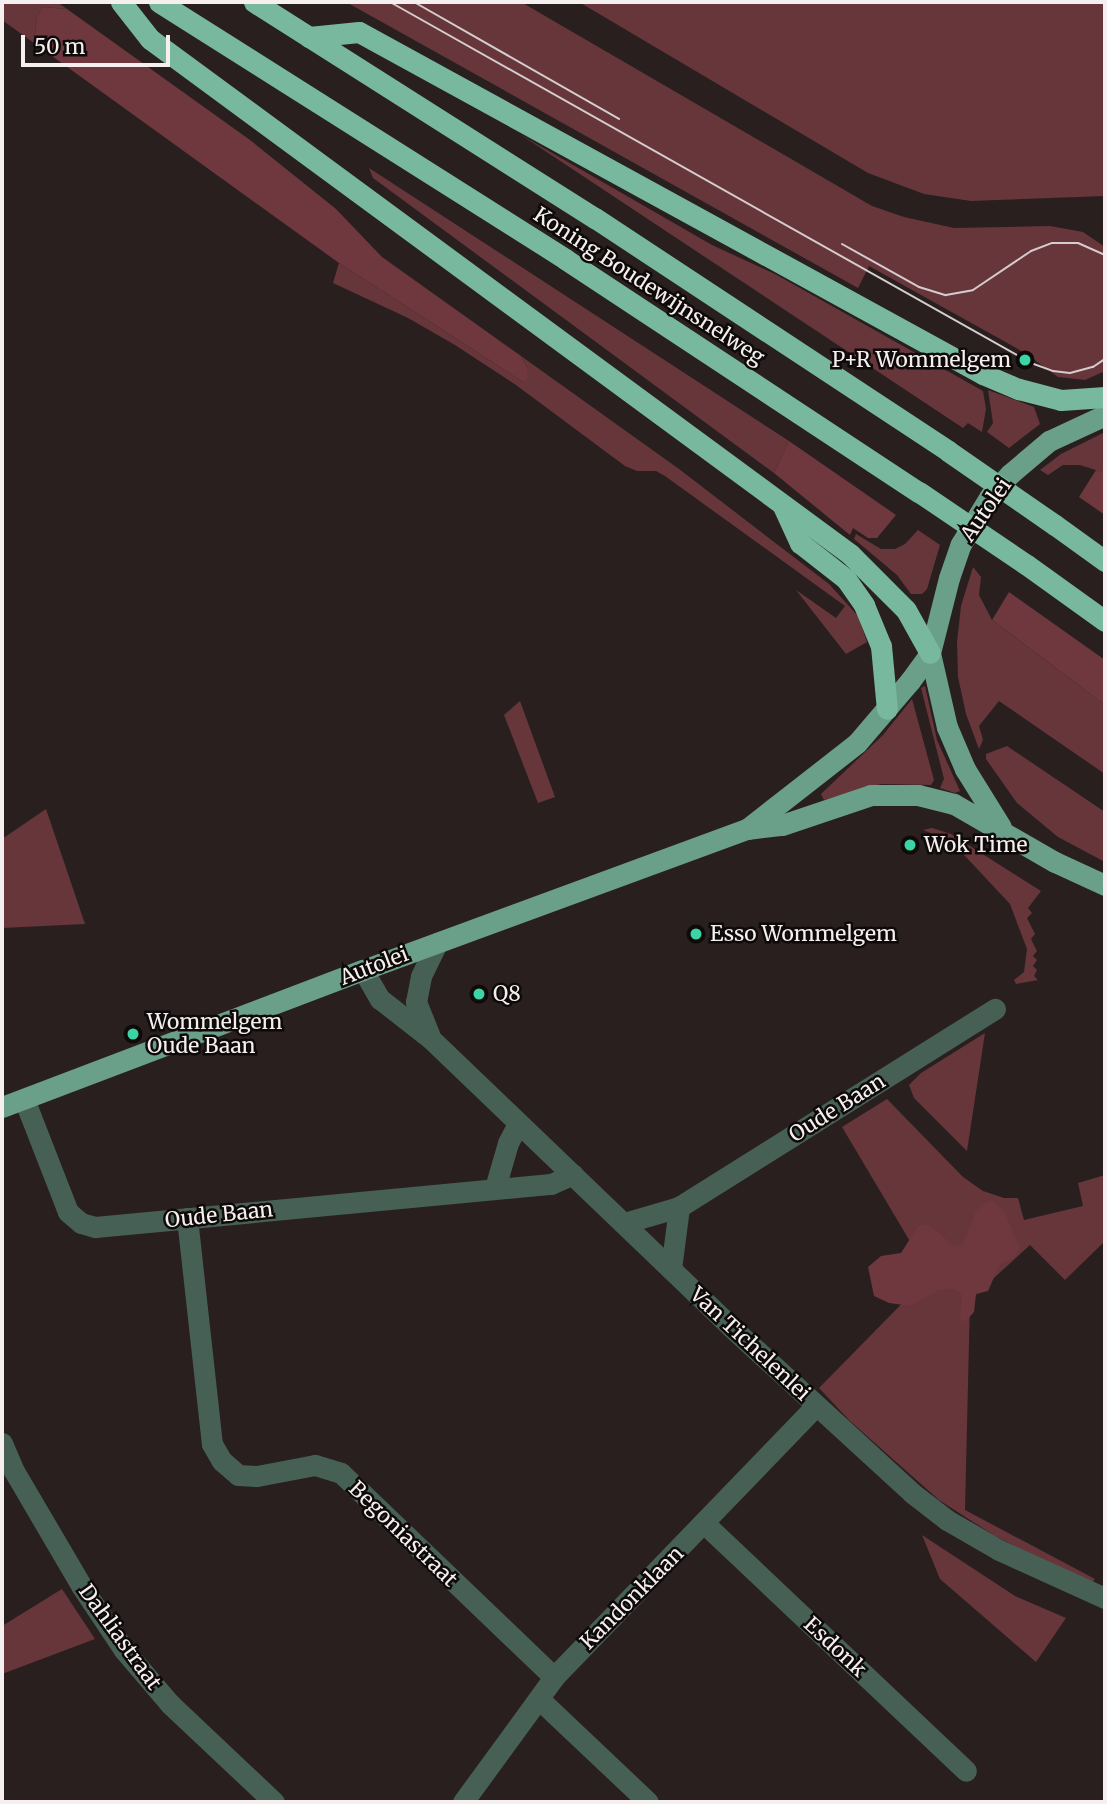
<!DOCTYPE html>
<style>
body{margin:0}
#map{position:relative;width:1107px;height:1804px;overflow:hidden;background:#291f1f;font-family:Merriweather,serif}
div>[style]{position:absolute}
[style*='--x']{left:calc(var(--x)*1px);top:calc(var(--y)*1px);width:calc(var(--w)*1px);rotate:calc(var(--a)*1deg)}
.green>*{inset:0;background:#66363b}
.forest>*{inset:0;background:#6e383e}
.minor>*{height:21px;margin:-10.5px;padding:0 10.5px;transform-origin:10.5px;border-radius:10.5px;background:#476056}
.major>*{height:21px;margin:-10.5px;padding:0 10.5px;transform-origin:10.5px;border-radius:10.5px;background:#6a9f8a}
.highway>*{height:21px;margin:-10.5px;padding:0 10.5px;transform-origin:10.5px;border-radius:10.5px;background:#77b89e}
.tram>*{height:2px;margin:-1px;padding:0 1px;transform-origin:1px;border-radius:1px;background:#d5cdcd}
.highway-bridge>*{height:21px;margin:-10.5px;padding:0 10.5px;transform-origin:10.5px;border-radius:10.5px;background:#77b89e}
.dots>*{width:19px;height:19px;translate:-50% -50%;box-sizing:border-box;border:4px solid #0e0a0a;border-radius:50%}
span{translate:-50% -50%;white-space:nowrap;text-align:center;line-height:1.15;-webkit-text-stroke:5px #0e0a0a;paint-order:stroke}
.street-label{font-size:21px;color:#f6efef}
.poi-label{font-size:21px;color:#f6efef}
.right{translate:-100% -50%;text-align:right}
.left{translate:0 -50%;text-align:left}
.frame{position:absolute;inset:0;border:4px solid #f6efef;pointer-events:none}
.scale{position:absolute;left:21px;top:35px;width:149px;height:32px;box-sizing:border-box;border:4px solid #f6efef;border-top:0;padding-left:9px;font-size:21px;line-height:24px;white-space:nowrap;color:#f6efef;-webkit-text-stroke:5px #0e0a0a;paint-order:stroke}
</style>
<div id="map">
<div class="green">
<div style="clip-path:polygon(2px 2px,57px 2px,67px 9px,43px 7px,37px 16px,34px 43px,2px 20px)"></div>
<div style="clip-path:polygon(346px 2px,521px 2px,872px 206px,904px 217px,954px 228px,1050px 226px,1083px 232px,1105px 247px,1105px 371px,1085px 380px,1058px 377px,1025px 353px,869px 266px,858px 288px)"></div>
<div style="clip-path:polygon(579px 2px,1105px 2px,1105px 196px,971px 201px,924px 194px,868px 173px)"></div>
<div style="clip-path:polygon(521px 135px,712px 245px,775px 274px,983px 391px,986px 409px,982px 432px,968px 423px,963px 428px)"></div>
<div style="clip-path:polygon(369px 168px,789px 441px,774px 473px,373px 178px)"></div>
<div style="clip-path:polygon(339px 263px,523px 382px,528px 369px,521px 356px,679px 469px,829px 584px,858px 616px,867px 642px,846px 654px,796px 590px,836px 618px,845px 606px,665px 476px,656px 471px,637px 471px,625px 466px,516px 385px,455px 345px,408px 318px,333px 283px)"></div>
<div style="clip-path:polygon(988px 390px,1034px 407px,1040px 424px,1009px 448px,987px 432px,993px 423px)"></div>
<div style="clip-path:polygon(1105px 432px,1105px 473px,1080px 465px,1063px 465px,1048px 475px,1040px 470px,1061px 454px)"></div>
<div style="clip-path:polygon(918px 530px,940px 545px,927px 589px,922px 594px,911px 594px,897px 575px,854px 539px,856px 534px,881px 549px,895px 549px,905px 544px)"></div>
<div style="clip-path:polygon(973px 567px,981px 577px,979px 595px,992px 620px,1105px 705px,1105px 774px,999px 701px,979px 726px,983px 740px,979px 749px,966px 714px,958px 677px,957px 642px,961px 606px)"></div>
<div style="clip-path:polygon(925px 686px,937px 740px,960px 791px,955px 793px,940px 788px,944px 779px,921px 688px)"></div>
<div style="clip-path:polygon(912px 699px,934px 780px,931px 785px,881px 784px,824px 800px,821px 794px,883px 735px)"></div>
<div style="clip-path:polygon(520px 701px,555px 797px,538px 803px,504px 715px)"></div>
<div style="clip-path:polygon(1007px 746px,1105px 812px,1105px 862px,1058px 837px,1017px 803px,986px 759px,986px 754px)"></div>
<div style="clip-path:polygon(46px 809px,85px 924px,2px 928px,2px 839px)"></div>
<div style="clip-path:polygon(932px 828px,951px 834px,1041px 891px,1028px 908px,1032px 913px,1027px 918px,1035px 934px,1031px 939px,1037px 951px,1033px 956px,1037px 960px,1033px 966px,1037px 970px,1034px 976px,1038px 980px,1016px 984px,1014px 980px,1024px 972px,1027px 949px,1010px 904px,951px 841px,923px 830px)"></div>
<div style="clip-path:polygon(985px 1033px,967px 1151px,914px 1098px,909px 1085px,921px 1073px)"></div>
<div style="clip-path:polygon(887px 1099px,963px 1177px,983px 1191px,1004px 1198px,1018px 1198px,1024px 1220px,1083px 1206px,1078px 1183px,1105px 1175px,1105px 1241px,1065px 1280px,1030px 1245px,970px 1300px,965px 1510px,1095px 1579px,1090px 1585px,995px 1536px,939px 1500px,850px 1421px,819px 1388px,930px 1275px,842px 1127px)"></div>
<div style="clip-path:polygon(922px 1535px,1015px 1596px,1066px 1618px,1036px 1662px,940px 1579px)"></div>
<div style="clip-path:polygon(62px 1589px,95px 1639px,2px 1674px,2px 1626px)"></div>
</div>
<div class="forest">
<div style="clip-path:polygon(43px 7px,67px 9px,250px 140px,336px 209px,382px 257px,521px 356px,528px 369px,527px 380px,523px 382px,339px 263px,34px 43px,37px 16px)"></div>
<div style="clip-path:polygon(789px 441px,896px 515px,877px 538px,868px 538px,853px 528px,850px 535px,774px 473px)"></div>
<div style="clip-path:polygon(1096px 470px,1105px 473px,1105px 515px,1079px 497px)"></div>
<div style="clip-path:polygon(1009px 592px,1105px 660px,1105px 705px,992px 620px)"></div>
<div style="clip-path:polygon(993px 1200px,1005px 1213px,1020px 1248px,1012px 1260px,1000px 1264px,988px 1291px,976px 1294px,974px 1312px,965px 1322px,960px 1319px,962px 1295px,954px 1289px,938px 1290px,911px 1306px,889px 1303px,874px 1296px,868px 1267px,881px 1256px,901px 1253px,918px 1226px,928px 1224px,954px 1246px,963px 1244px,976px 1211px,984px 1203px)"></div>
</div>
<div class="minor">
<div style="--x:363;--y:970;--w:34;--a:60"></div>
<div style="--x:380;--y:999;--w:65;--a:38.1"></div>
<div style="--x:431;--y:1039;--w:414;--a:43.8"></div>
<div style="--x:730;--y:1326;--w:247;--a:42.5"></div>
<div style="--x:912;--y:1493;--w:44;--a:37.6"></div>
<div style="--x:947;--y:1520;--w:60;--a:30"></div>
<div style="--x:999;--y:1550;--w:116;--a:24.4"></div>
<div style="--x:429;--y:1034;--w:35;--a:-112"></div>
<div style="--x:416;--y:1002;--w:26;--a:-79"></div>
<div style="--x:421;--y:976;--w:37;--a:-64"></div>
<div style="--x:24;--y:1099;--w:121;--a:68.7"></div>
<div style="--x:68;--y:1212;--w:17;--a:40"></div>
<div style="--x:81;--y:1223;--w:15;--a:16"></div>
<div style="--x:95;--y:1227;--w:458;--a:-5.4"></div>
<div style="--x:551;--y:1184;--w:24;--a:-24"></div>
<div style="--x:495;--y:1188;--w:47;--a:-73.9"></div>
<div style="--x:508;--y:1143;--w:22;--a:-63"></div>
<div style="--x:187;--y:1218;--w:227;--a:83.7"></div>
<div style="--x:212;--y:1444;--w:20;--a:60"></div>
<div style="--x:222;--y:1461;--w:21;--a:41"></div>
<div style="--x:238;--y:1475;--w:19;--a:3"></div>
<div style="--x:257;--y:1476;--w:59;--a:-10.7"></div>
<div style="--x:315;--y:1465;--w:27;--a:17"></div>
<div style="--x:341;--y:1473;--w:295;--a:43.8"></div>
<div style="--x:624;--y:1223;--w:57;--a:-16.2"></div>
<div style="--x:679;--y:1207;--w:373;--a:-32.1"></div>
<div style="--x:671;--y:1269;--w:63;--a:-82.6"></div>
<div style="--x:2;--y:1443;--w:30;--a:67"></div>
<div style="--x:14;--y:1471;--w:134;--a:59.6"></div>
<div style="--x:82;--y:1587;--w:76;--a:56.3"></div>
<div style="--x:124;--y:1650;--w:71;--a:49.6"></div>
<div style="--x:170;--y:1704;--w:143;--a:43.3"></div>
<div style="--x:705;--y:1524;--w:359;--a:43.4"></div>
<div style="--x:539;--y:1699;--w:150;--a:43.4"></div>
<div style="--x:463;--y:1802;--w:155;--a:-53.9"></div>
<div style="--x:554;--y:1677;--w:377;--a:-46"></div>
</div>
<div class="major">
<div style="--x:930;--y:653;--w:76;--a:77.1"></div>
<div style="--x:947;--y:727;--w:46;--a:66.8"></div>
<div style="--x:965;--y:769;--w:68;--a:58.2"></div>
<div style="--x:747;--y:829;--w:140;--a:-38"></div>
<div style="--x:857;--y:743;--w:82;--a:-49.5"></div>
<div style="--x:910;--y:681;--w:34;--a:-54"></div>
<div style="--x:930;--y:653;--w:77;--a:-75.8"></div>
<div style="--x:949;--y:578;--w:36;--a:-71"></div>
<div style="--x:961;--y:544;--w:56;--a:-58.9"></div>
<div style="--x:990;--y:496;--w:30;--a:-48"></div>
<div style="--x:1010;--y:474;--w:51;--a:-40.2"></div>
<div style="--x:1049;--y:441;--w:62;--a:-24.9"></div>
<div style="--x:2;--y:1107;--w:386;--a:-20.8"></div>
<div style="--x:363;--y:970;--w:409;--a:-20.2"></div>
<div style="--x:747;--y:829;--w:35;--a:-7"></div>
<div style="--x:782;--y:825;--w:94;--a:-18.6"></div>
<div style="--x:871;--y:795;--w:47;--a:0"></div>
<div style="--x:918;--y:795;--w:37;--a:14"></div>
<div style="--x:954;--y:804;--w:116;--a:29.9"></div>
<div style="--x:1055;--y:862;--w:55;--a:24.7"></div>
</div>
<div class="highway">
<div style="--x:121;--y:2;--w:47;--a:51.9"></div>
<div style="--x:150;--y:39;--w:869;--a:36.34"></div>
<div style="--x:850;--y:554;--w:79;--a:45"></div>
<div style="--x:906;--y:610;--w:49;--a:60.8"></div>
<div style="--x:159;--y:2;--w:481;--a:32.3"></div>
<div style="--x:565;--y:259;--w:424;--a:33.4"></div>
<div style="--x:254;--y:2;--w:404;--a:32.4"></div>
<div style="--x:595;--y:218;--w:423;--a:33.4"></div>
<div style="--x:309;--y:37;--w:50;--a:-5.7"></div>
<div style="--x:359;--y:32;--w:712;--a:28.73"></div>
<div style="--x:983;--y:374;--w:39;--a:23"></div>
<div style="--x:1019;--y:389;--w:43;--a:14.7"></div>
<div style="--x:1061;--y:400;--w:44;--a:-3.9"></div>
<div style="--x:783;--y:506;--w:41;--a:65.3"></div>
<div style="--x:800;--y:543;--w:58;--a:38"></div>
<div style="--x:846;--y:579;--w:32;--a:55"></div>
<div style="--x:864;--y:605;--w:44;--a:67.5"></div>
<div style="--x:881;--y:646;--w:63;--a:84.6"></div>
<div style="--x:1055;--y:525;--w:62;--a:35.8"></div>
<div style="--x:1027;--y:565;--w:96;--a:35.7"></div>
</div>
<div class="tram">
<div style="--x:390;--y:2;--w:736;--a:29.39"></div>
<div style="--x:1031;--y:363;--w:23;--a:20"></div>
<div style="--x:1053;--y:371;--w:17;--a:7"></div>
<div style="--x:1070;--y:373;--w:24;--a:-15"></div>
<div style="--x:1093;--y:367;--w:14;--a:-34"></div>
<div style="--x:414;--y:2;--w:236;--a:29.7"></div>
<div style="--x:842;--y:244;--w:88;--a:29.2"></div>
<div style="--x:919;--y:287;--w:28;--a:17"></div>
<div style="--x:946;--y:295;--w:27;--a:-10"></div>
<div style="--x:973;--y:290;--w:70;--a:-33.9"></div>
<div style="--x:1031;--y:251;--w:22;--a:-21"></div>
<div style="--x:1052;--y:243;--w:26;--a:0"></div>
<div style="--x:1078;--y:243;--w:30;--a:24"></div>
</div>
<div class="highway-bridge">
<div style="--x:948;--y:451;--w:130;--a:34.7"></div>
<div style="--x:919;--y:492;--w:130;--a:34.1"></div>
</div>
<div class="dots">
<div style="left:1025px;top:360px;background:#3bd4a4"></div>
<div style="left:910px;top:845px;background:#3bd4a4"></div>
<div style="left:696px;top:934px;background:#3bd4a4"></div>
<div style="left:479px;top:994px;background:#3bd4a4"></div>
<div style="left:133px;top:1034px;background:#3bd4a4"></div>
</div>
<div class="street-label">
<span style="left:649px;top:286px;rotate:33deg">Koning Boudewijnsnelweg</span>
<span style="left:986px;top:510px;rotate:-55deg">Autolei</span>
<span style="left:374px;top:966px;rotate:-21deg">Autolei</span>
<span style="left:837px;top:1108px;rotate:-32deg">Oude Baan</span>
<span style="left:219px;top:1215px;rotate:-6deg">Oude Baan</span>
<span style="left:750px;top:1344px;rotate:43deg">Van Tichelenlei</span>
<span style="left:403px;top:1534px;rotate:44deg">Begoniastraat</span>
<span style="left:632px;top:1598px;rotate:-45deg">Kandonklaan</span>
<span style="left:120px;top:1637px;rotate:54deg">Dahliastraat</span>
<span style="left:835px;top:1647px;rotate:43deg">Esdonk</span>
</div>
<div class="poi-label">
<span class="right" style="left:1011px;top:360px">P+R Wommelgem</span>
<span class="left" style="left:924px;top:845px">Wok Time</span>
<span class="left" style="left:710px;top:934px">Esso Wommelgem</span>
<span class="left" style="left:493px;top:994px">Q8</span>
<span class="left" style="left:147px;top:1034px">Wommelgem<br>Oude Baan</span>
</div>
<div class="frame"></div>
<div class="scale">50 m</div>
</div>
